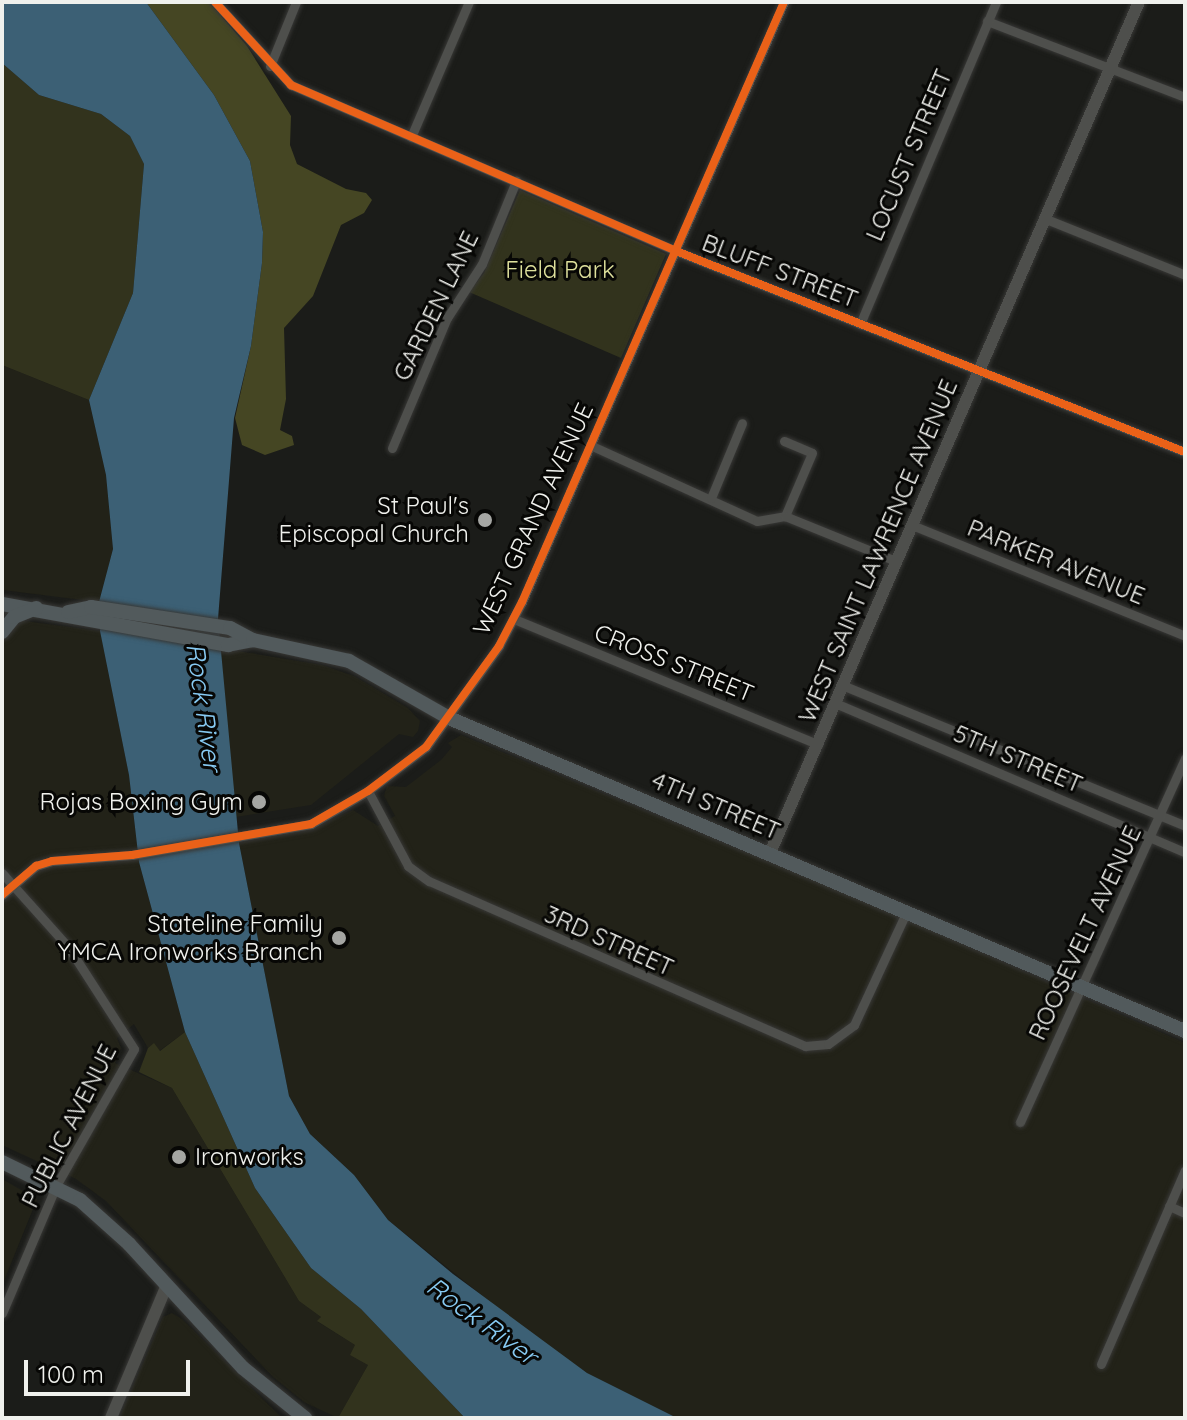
<!DOCTYPE html>
<style>
body{margin:0}
#map{position:relative;width:1187px;height:1420px;overflow:hidden;background:#1b1c19;font-family:Quicksand,sans-serif}
div>[style]{position:absolute}
[style*='--x']{left:calc(var(--x)*1px);top:calc(var(--y)*1px);width:calc(var(--w)*1px);rotate:calc(var(--a)*1deg)}
.built>*{inset:0;background:#222218}
.green>*{inset:0;background:#32331d}
.forest>*{inset:0;background:#454623}
.water>*{inset:0;background:#3c6075}
.roads{filter:drop-shadow(0 0 2px #383836) drop-shadow(0 0 2px #383836)}
.minor>*{height:9px;margin:-4.5px;padding:0 4.5px;transform-origin:4.5px;border-radius:4.5px;background:#4e4f4c}
.tertiary>*{height:12px;margin:-6px;padding:0 6px;transform-origin:6px;border-radius:6px;background:#4e4f4c}
.primary>*{height:14px;margin:-7px;padding:0 7px;transform-origin:7px;border-radius:7px;background:#525a5c}
.cycleway>*{height:8px;margin:-4px;padding:0 4px;transform-origin:4px;border-radius:4px;background:#ea6118}
.dots>*{width:22px;height:22px;translate:-50% -50%;box-sizing:border-box;border:4px solid #070705;border-radius:50%}
span{translate:-50% -50%;white-space:nowrap;text-align:center;line-height:1.15;-webkit-text-stroke:6px #070705;paint-order:stroke}
.street-label{font-size:24px;color:#f0f1ed}
.park-label{font-size:24px;color:#dfe19c}
.poi-label{font-size:24px;color:#f0f1ed}
.right{translate:-100% -50%;text-align:right}
.left{translate:0 -50%;text-align:left}
.water-label{font-size:26px;color:#87caf2;font-style:italic}
.frame{position:absolute;inset:0;border:4px solid #f0f1ed;pointer-events:none}
.scale{position:absolute;left:24px;top:1360px;width:166px;height:36px;box-sizing:border-box;border:4px solid #f0f1ed;border-top:0;padding-left:10px;font-size:24px;line-height:28px;white-space:nowrap;color:#f0f1ed;-webkit-text-stroke:6px #070705;paint-order:stroke}
</style>
<div id="map">
<div class="built">
<div style="clip-path:polygon(2px 365px,89px 400px,106px 475px,113px 549px,99px 602px,2px 590px)"></div>
<div style="clip-path:polygon(2px 618px,100px 631px,129px 775px,139px 862px,185px 1032px,159px 1051px,154px 1044px,148px 1048px,134px 1024px,117px 1038px,121px 1048px,115px 1063px,172px 1088px,299px 1301px,321px 1317px,318px 1322px,355px 1345px,368px 1365px,338px 1418px,304px 1402px,273px 1377px,106px 1201px,76px 1179px,2px 1145px)"></div>
<div style="clip-path:polygon(219px 648px,322px 665px,354px 676px,408px 708px,420px 721px,418px 731px,413px 737px,399px 734px,311px 805px,236px 817px)"></div>
<div style="clip-path:polygon(461px 735px,876px 906px,1185px 1043px,1185px 1418px,677px 1418px,587px 1373px,529px 1333px,388px 1220px,354px 1175px,310px 1134px,289px 1096px,239px 843px,315px 828px,353px 810px,378px 826px,395px 816px,384px 796px,387px 786px,406px 787px,441px 760px,452px 747px,448px 743px)"></div>
<div style="clip-path:polygon(2px 1179px,37px 1199px,2px 1286px)"></div>
<div style="clip-path:polygon(172px 1313px,182px 1319px,282px 1418px,119px 1418px,163px 1317px)"></div>
</div>
<div class="green">
<div style="clip-path:polygon(2px 63px,39px 95px,101px 114px,130px 136px,144px 164px,133px 293px,89px 400px,2px 365px)"></div>
<div style="clip-path:polygon(520px 190px,666px 254px,621px 358px,469px 292px,484px 273px)"></div>
<div style="clip-path:polygon(185px 1032px,255px 1188px,311px 1268px,361px 1309px,465px 1418px,338px 1418px,368px 1365px,350px 1355px,355px 1345px,317px 1321px,321px 1317px,299px 1301px,172px 1088px,139px 1072px,148px 1048px,154px 1043px,160px 1051px)"></div>
</div>
<div class="forest">
<div style="clip-path:polygon(146px 2px,209px 2px,247px 46px,291px 116px,290px 145px,297px 164px,346px 189px,366px 193px,372px 200px,364px 213px,341px 225px,313px 296px,284px 328px,286px 399px,280px 430px,292px 436px,294px 445px,265px 455px,242px 445px,235px 418px,251px 346px,262px 263px,263px 232px,250px 161px,214px 95px)"></div>
</div>
<div class="water">
<div style="clip-path:polygon(2px 2px,146px 2px,214px 95px,250px 161px,263px 232px,262px 263px,251px 346px,234px 418px,218px 619px,239px 843px,289px 1096px,310px 1134px,354px 1175px,388px 1220px,453px 1274px,587px 1373px,677px 1418px,465px 1418px,361px 1309px,311px 1268px,255px 1188px,185px 1032px,139px 862px,129px 775px,100px 631px,99px 602px,113px 549px,106px 475px,89px 400px,133px 293px,144px 164px,130px 136px,101px 114px,39px 95px,2px 63px)"></div>
</div>
<div class="roads">
<div class="minor">
<div style="--x:215;--y:2;--w:113;--a:47.5"></div>
<div style="--x:291;--y:85;--w:419;--a:23.3"></div>
<div style="--x:676;--y:251;--w:547;--a:21.55"></div>
<div style="--x:987;--y:21;--w:212;--a:21"></div>
<div style="--x:270;--y:66;--w:69;--a:-67.9"></div>
<div style="--x:411;--y:137;--w:147;--a:-66.8"></div>
<div style="--x:1046;--y:219;--w:150;--a:21.9"></div>
<div style="--x:860;--y:324;--w:350;--a:-67.1"></div>
<div style="--x:784;--y:441;--w:30;--a:23"></div>
<div style="--x:812;--y:453;--w:69;--a:113.2"></div>
<div style="--x:590;--y:445;--w:183;--a:24.5"></div>
<div style="--x:757;--y:521;--w:28;--a:-10"></div>
<div style="--x:785;--y:516;--w:120;--a:22.1"></div>
<div style="--x:392;--y:448;--w:141;--a:-67.1"></div>
<div style="--x:447;--y:318;--w:64;--a:-57.1"></div>
<div style="--x:482;--y:264;--w:90;--a:-67.7"></div>
<div style="--x:711;--y:498;--w:81;--a:-67.5"></div>
<div style="--x:912;--y:525;--w:295;--a:22.1"></div>
<div style="--x:514;--y:619;--w:329;--a:22.4"></div>
<div style="--x:842;--y:685;--w:371;--a:22.3"></div>
<div style="--x:835;--y:703;--w:380;--a:23.1"></div>
<div style="--x:368;--y:791;--w:85;--a:61.9"></div>
<div style="--x:408;--y:866;--w:26;--a:36"></div>
<div style="--x:429;--y:881;--w:411;--a:23.7"></div>
<div style="--x:805;--y:1046;--w:23;--a:-5"></div>
<div style="--x:828;--y:1044;--w:32;--a:-36"></div>
<div style="--x:854;--y:1025;--w:126;--a:-65.1"></div>
<div style="--x:2;--y:873;--w:101;--a:48.2"></div>
<div style="--x:69;--y:948;--w:120;--a:57.2"></div>
<div style="--x:134;--y:1049;--w:158;--a:119.7"></div>
<div style="--x:56;--y:1186;--w:138;--a:113"></div>
<div style="--x:2;--y:895;--w:45;--a:-40.5"></div>
<div style="--x:36;--y:866;--w:17;--a:-17"></div>
<div style="--x:52;--y:861;--w:80;--a:-4.3"></div>
<div style="--x:132;--y:855;--w:182;--a:-9.8"></div>
<div style="--x:311;--y:824;--w:66;--a:-30.1"></div>
<div style="--x:368;--y:791;--w:73;--a:-37.2"></div>
<div style="--x:426;--y:747;--w:125;--a:-54.1"></div>
<div style="--x:499;--y:646;--w:50;--a:-62.4"></div>
<div style="--x:522;--y:602;--w:655;--a:-66.41"></div>
<div style="--x:1020;--y:1122;--w:399;--a:-65.6"></div>
<div style="--x:1169;--y:1206;--w:17;--a:24"></div>
<div style="--x:1101;--y:1364;--w:211;--a:-66.6"></div>
</div>
<div class="tertiary">
<div style="--x:770;--y:853;--w:928;--a:-66.56"></div>
<div style="--x:111;--y:1418;--w:144;--a:-67.2"></div>
</div>
<div class="primary">
<div style="--x:2;--y:604;--w:230;--a:10.3"></div>
<div style="--x:228;--y:645;--w:25;--a:-11"></div>
<div style="--x:68;--y:612;--w:24;--a:-12"></div>
<div style="--x:91;--y:607;--w:141;--a:8.6"></div>
<div style="--x:230;--y:628;--w:26;--a:28"></div>
<div style="--x:253;--y:640;--w:98;--a:12.3"></div>
<div style="--x:349;--y:661;--w:115;--a:29.7"></div>
<div style="--x:449;--y:718;--w:800;--a:23.04"></div>
<div style="--x:2;--y:632;--w:19;--a:-51"></div>
<div style="--x:14;--y:617;--w:24;--a:-22"></div>
<div style="--x:2;--y:1162;--w:87;--a:26"></div>
<div style="--x:80;--y:1200;--w:66;--a:41.9"></div>
<div style="--x:129;--y:1244;--w:168;--a:47.4"></div>
<div style="--x:243;--y:1368;--w:80;--a:38.9"></div>
</div>
</div>
<div class="cycleway">
<div style="--x:215;--y:2;--w:113;--a:47.5"></div>
<div style="--x:291;--y:85;--w:419;--a:23.3"></div>
<div style="--x:676;--y:251;--w:547;--a:21.55"></div>
<div style="--x:2;--y:895;--w:45;--a:-40.5"></div>
<div style="--x:36;--y:866;--w:17;--a:-17"></div>
<div style="--x:52;--y:861;--w:80;--a:-4.3"></div>
<div style="--x:132;--y:855;--w:182;--a:-9.8"></div>
<div style="--x:311;--y:824;--w:66;--a:-30.1"></div>
<div style="--x:368;--y:791;--w:73;--a:-37.2"></div>
<div style="--x:426;--y:747;--w:125;--a:-54.1"></div>
<div style="--x:499;--y:646;--w:50;--a:-62.4"></div>
<div style="--x:522;--y:602;--w:655;--a:-66.41"></div>
</div>
<div class="dots">
<div style="left:485px;top:520px;background:#a5a6a3"></div>
<div style="left:259px;top:802px;background:#a5a6a3"></div>
<div style="left:339px;top:938px;background:#a5a6a3"></div>
<div style="left:179px;top:1157px;background:#a5a6a3"></div>
</div>
<div class="street-label">
<span style="left:909px;top:155px;rotate:-67deg">LOCUST STREET</span>
<span style="left:780px;top:271px;rotate:21deg">BLUFF STREET</span>
<span style="left:436px;top:306px;rotate:-64deg">GARDEN LANE</span>
<span style="left:533px;top:519px;rotate:-65deg">WEST GRAND AVENUE</span>
<span style="left:878px;top:551px;rotate:-67deg">WEST SAINT LAWRENCE AVENUE</span>
<span style="left:1056px;top:562px;rotate:22deg">PARKER AVENUE</span>
<span style="left:674px;top:663px;rotate:22deg">CROSS STREET</span>
<span style="left:1018px;top:759px;rotate:23deg">5TH STREET</span>
<span style="left:716px;top:806px;rotate:23deg">4TH STREET</span>
<span style="left:1085px;top:933px;rotate:-65deg">ROOSEVELT AVENUE</span>
<span style="left:609px;top:941px;rotate:24deg">3RD STREET</span>
<span style="left:69px;top:1126px;rotate:-63deg">PUBLIC AVENUE</span>
</div>
<div class="park-label">
<span style="left:560px;top:270px">Field Park</span>
</div>
<div class="poi-label">
<span class="right" style="left:469px;top:520px">St Paul's<br>Episcopal Church</span>
<span class="right" style="left:243px;top:802px">Rojas Boxing Gym</span>
<span class="right" style="left:323px;top:938px">Stateline Family<br>YMCA Ironworks Branch</span>
<span class="left" style="left:195px;top:1157px">Ironworks</span>
</div>
<div class="water-label">
<span style="left:204px;top:707px;rotate:82deg">Rock River</span>
<span style="left:482px;top:1321px;rotate:36deg">Rock River</span>
</div>
<div class="frame"></div>
<div class="scale">100 m</div>
</div>
